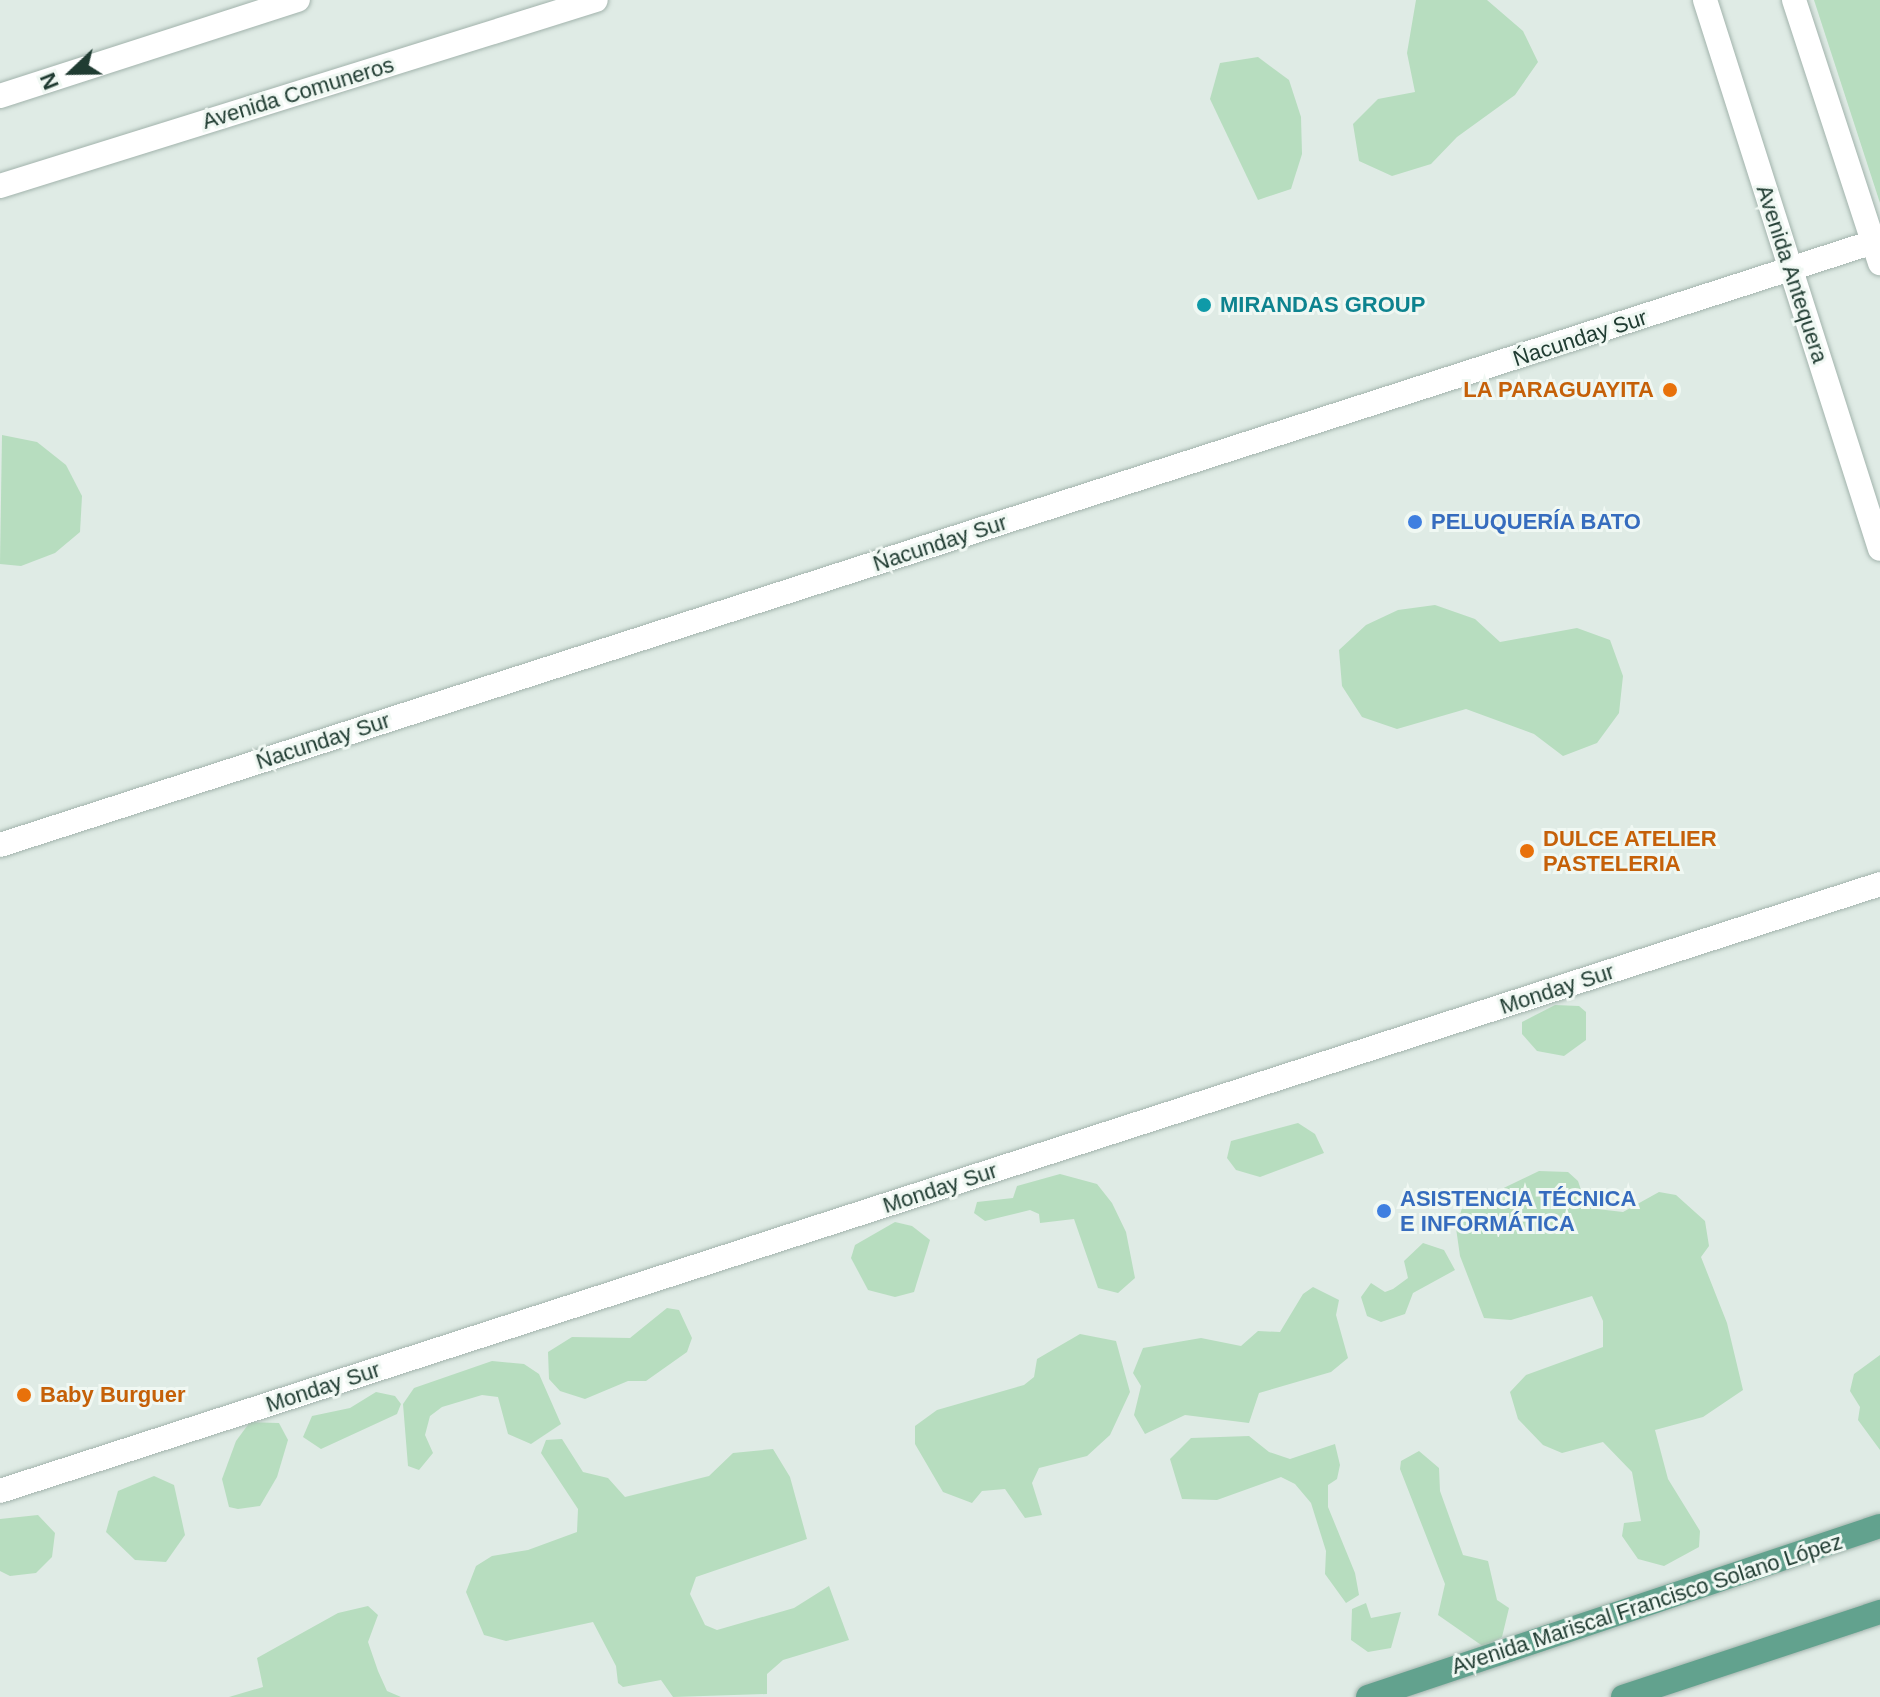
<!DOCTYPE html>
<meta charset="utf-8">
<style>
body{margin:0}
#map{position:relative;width:1880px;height:1697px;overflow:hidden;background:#dfebe5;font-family:Arial,sans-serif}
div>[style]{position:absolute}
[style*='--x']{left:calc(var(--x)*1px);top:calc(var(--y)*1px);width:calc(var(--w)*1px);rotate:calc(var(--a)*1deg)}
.green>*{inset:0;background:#b7ddbf}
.roads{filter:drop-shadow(0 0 2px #a2b3ac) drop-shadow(0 0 2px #a2b3ac)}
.minor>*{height:24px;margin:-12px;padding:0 12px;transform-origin:12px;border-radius:12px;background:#fff}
.primary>*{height:24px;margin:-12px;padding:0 12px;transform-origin:12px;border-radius:12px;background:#62a28e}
.dots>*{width:22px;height:22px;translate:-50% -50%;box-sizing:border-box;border:4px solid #f0f8f3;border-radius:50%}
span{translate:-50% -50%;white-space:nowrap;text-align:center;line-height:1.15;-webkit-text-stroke:6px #f0f8f3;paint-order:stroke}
.street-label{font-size:22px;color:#203c32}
.culture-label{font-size:22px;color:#0d838f;font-weight:700}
.left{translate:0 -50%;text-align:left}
.food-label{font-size:22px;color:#c56008;font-weight:700}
.right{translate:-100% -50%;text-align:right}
.shop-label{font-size:22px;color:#366cbe;font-weight:700}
.north{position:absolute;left:32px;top:32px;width:80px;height:80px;-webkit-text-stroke:6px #f0f8f3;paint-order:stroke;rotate:248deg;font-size:22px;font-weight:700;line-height:32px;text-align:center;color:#203c32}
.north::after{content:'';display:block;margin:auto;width:28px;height:36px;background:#203c32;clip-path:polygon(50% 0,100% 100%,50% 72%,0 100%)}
</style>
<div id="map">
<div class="green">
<div style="clip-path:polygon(1416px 0,1487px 0,1523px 31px,1538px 62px,1515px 95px,1457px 137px,1431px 164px,1392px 176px,1359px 161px,1353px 124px,1378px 99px,1415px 92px,1407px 53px)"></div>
<div style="clip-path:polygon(1814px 0,1880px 0,1880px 203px)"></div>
<div style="clip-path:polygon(1258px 57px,1289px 80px,1301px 117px,1302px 154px,1291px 189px,1258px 200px,1210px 99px,1220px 63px)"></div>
<div style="clip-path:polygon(2px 435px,37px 442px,66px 465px,82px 496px,80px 532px,55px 553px,21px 566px,0 564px)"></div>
<div style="clip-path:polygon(1435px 605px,1475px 619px,1500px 642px,1577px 628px,1610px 640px,1623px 676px,1619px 713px,1597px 743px,1563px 756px,1534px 734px,1466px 709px,1397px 729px,1362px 717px,1342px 686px,1339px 650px,1366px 625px,1398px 610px)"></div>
<div style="clip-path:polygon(1555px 1005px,1579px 1006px,1586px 1012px,1586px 1040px,1564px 1056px,1537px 1051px,1522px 1034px,1522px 1022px)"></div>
<div style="clip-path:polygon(1298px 1123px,1315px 1134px,1324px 1153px,1260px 1177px,1236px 1170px,1227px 1158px,1231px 1141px)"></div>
<div style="clip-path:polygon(1539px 1171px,1568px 1172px,1578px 1181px,1586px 1205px,1597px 1209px,1623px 1212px,1659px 1192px,1676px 1195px,1705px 1221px,1709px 1246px,1701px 1257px,1727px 1323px,1743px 1390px,1703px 1417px,1655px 1430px,1668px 1479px,1700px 1531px,1699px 1547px,1664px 1566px,1638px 1559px,1622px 1536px,1624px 1523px,1641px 1521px,1632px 1472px,1603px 1442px,1562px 1453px,1543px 1445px,1518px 1419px,1510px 1392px,1526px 1375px,1603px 1347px,1603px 1321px,1592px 1296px,1511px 1320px,1484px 1318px,1460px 1256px,1456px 1228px,1462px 1208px)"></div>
<div style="clip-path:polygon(1060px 1174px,1097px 1184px,1112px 1203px,1126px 1232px,1135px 1278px,1118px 1293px,1098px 1288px,1074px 1219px,1040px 1223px,1039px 1214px,1030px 1210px,985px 1221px,974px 1213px,977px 1202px,1013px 1198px,1017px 1186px)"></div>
<div style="clip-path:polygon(895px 1222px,912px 1226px,930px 1240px,914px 1292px,895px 1297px,868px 1290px,851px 1258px,855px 1245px)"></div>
<div style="clip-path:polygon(1423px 1243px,1444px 1250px,1455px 1270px,1413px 1293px,1405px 1314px,1381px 1322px,1367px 1316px,1361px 1297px,1371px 1283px,1385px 1292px,1393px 1289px,1408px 1278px,1404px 1261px)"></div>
<div style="clip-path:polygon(1313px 1287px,1339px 1300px,1336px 1315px,1348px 1358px,1331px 1372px,1259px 1393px,1249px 1423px,1185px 1415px,1145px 1434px,1134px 1415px,1141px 1386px,1133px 1373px,1143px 1348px,1201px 1338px,1241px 1346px,1258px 1331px,1280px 1332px,1303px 1294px)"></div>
<div style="clip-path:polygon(667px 1308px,679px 1310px,692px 1338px,687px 1352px,646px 1381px,628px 1381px,585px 1399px,560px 1391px,549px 1379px,548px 1352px,572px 1337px,630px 1338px)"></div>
<div style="clip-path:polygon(1080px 1334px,1116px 1341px,1130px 1392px,1110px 1435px,1087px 1456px,1039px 1468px,1032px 1483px,1042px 1515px,1025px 1518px,1005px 1489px,982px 1491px,972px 1503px,943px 1492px,915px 1444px,915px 1426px,937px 1410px,1024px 1385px,1034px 1377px,1037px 1359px)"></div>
<div style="clip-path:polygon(1880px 1355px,1880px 1450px,1858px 1420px,1860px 1407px,1850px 1391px,1854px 1374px)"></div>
<div style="clip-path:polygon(492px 1361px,524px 1364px,539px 1374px,561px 1424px,531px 1444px,508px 1434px,498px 1397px,482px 1395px,442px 1407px,430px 1416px,425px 1435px,433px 1453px,419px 1470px,408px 1466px,403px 1404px,414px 1388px)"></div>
<div style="clip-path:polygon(376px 1392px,395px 1396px,401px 1404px,397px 1414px,321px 1449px,303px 1437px,312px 1416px,350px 1408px)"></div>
<div style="clip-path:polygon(250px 1422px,279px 1423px,288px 1440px,277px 1477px,260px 1506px,238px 1509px,229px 1507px,222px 1479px,236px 1441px)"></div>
<div style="clip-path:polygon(1249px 1436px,1269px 1452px,1290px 1459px,1335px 1444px,1340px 1465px,1337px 1479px,1328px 1485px,1328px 1507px,1355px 1573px,1359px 1595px,1346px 1603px,1325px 1574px,1326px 1551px,1311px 1503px,1295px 1484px,1281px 1477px,1217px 1500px,1182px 1499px,1170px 1459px,1191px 1438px)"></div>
<div style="clip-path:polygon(562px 1439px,583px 1472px,608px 1478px,625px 1497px,709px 1476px,733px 1453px,773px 1449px,790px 1477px,807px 1539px,696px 1577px,690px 1594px,705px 1625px,717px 1630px,794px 1608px,829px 1586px,849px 1640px,783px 1660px,767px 1674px,767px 1694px,673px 1697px,661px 1680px,623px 1687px,618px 1683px,616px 1666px,593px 1622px,506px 1641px,484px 1635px,466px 1592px,476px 1566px,492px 1556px,528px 1550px,577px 1532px,578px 1509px,541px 1453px,546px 1440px)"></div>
<div style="clip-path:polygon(1419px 1451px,1439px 1468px,1440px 1491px,1463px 1555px,1488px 1561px,1497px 1600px,1509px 1608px,1502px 1637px,1484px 1647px,1438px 1615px,1445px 1584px,1400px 1469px,1401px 1461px)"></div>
<div style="clip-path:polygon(154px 1476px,174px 1485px,185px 1535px,166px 1562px,135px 1560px,106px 1532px,118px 1491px)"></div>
<div style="clip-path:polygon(38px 1515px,55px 1533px,52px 1557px,36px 1573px,10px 1576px,0 1571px,0 1519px)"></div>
<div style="clip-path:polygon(1366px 1603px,1371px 1618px,1401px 1612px,1391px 1648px,1368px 1652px,1351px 1640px,1352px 1609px)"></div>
<div style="clip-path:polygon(368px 1606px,378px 1615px,368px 1642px,378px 1671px,387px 1691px,401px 1697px,229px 1697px,263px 1687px,257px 1658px,338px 1613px)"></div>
</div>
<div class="roads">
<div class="minor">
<div style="--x:1705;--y:0;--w:576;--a:72.32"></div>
<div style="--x:1794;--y:0;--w:277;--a:71.9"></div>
<div style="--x:0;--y:96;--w:313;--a:-17.9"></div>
<div style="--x:0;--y:186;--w:624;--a:-17.33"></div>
<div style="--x:0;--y:845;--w:1975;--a:-17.84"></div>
<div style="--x:0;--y:1491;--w:1976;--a:-17.89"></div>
</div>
<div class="primary">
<div style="--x:1368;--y:1697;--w:540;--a:-18.47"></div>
<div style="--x:1623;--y:1697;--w:271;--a:-18.3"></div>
</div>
</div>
<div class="dots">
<div style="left:1204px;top:305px;background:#0f9aa8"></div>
<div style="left:1670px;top:390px;background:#e8710a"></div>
<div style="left:1415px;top:522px;background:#3f7fe0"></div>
<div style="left:1527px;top:851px;background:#e8710a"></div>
<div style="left:1384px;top:1211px;background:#3f7fe0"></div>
<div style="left:24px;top:1395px;background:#e8710a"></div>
</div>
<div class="street-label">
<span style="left:298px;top:93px;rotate:-17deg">Avenida Comuneros</span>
<span style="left:1792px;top:274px;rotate:72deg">Avenida Antequera</span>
<span style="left:1580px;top:338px;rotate:-18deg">Ńacunday Sur</span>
<span style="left:940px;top:543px;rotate:-18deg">Ńacunday Sur</span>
<span style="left:323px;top:741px;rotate:-18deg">Ńacunday Sur</span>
<span style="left:1557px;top:989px;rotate:-18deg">Monday Sur</span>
<span style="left:940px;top:1188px;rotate:-18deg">Monday Sur</span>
<span style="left:323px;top:1387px;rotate:-18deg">Monday Sur</span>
<span style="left:1647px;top:1604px;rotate:-18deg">Avenida Mariscal Francisco Solano López</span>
</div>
<div class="culture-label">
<span class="left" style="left:1220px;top:305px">MIRANDAS GROUP</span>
</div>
<div class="food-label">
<span class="right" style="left:1654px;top:390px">LA PARAGUAYITA</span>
<span class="left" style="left:1543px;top:851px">DULCE ATELIER<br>PASTELERIA</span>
<span class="left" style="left:40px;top:1395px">Baby Burguer</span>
</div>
<div class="shop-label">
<span class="left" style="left:1431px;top:522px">PELUQUERÍA BATO</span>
<span class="left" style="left:1400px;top:1211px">ASISTENCIA TÉCNICA<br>E INFORMÁTICA</span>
</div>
<div class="north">N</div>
</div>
